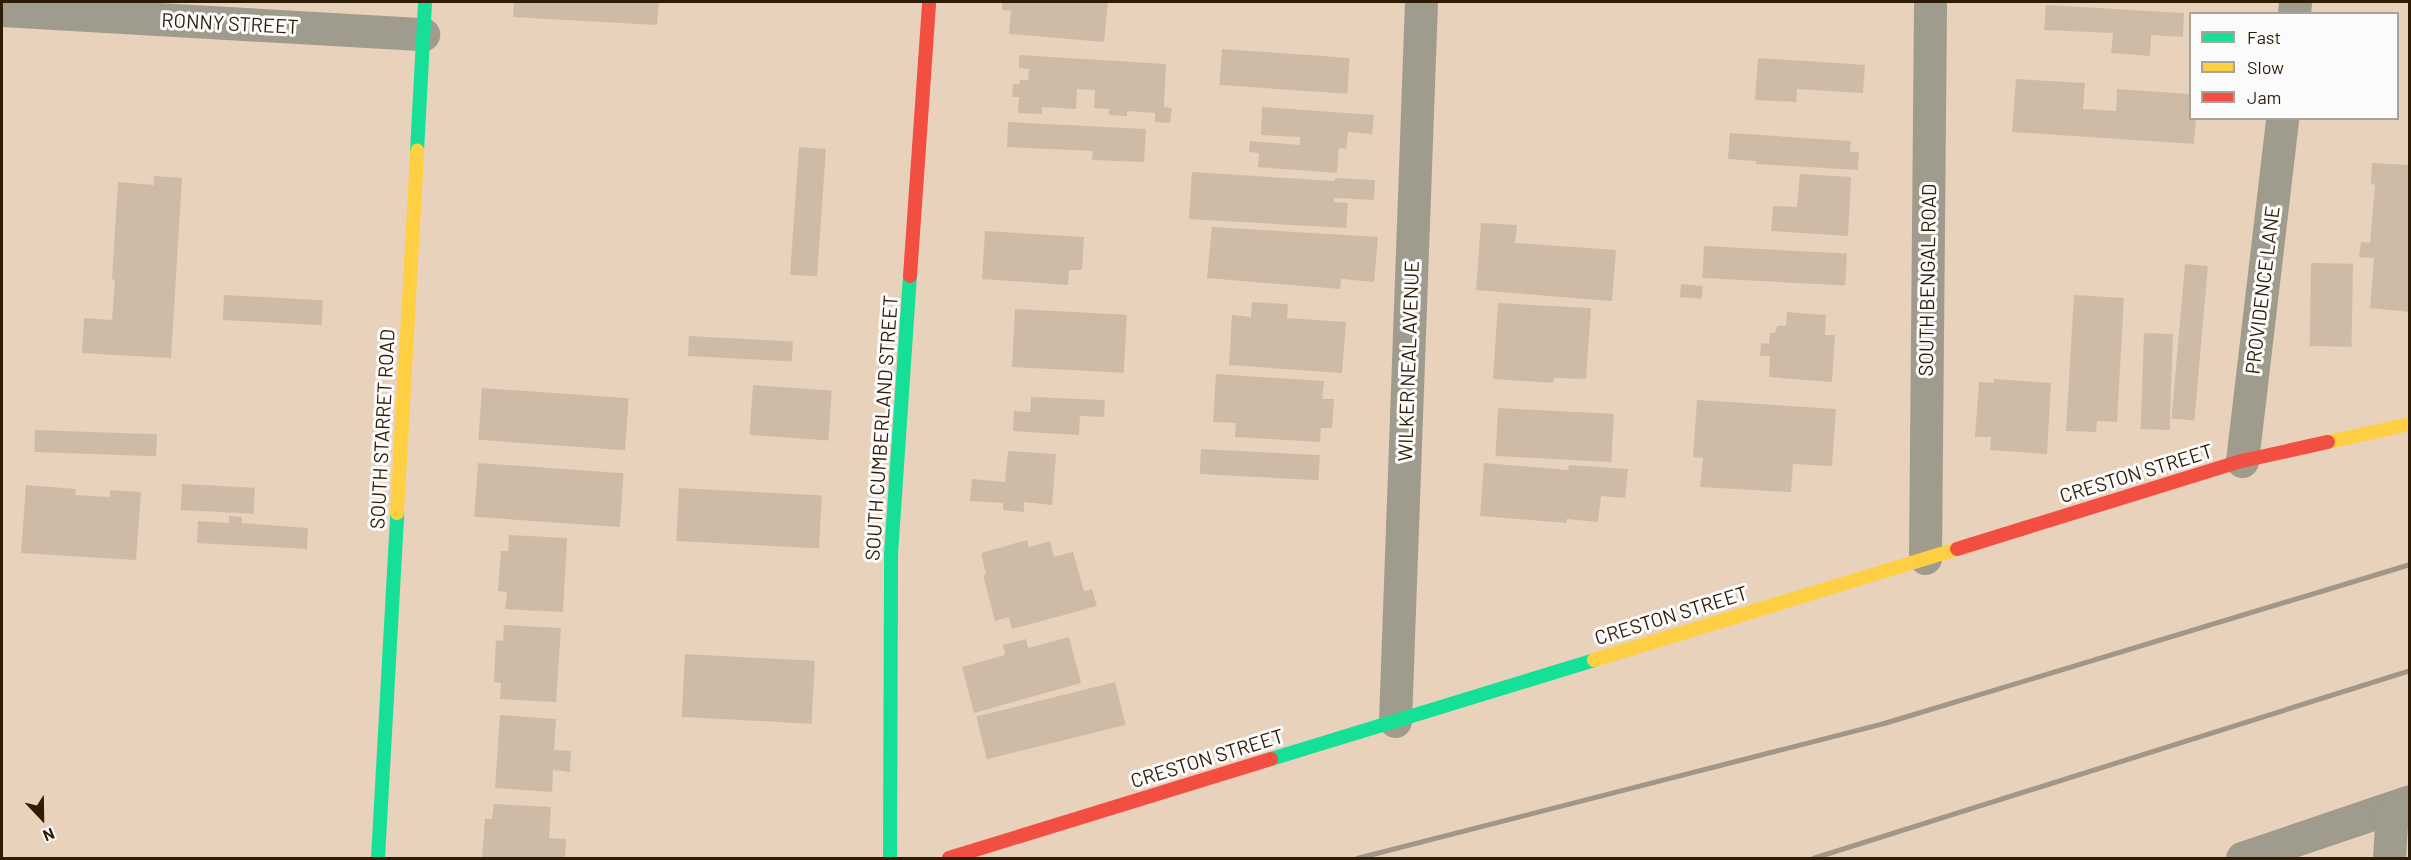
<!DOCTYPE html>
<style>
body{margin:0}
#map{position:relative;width:2411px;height:860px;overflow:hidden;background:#e8d2bc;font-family:Barlow,sans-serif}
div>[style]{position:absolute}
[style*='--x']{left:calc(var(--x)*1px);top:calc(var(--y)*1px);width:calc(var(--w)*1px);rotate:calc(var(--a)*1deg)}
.building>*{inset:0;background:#cebba7;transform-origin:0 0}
.street>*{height:33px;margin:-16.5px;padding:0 16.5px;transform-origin:16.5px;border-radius:16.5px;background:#9f9c8d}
.fast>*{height:14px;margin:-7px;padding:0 7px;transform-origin:7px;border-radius:7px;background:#16e098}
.slow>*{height:14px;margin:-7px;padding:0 7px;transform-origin:7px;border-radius:7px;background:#ffcf43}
.jam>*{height:14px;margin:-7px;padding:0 7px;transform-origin:7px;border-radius:7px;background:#f24e42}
.rail>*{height:4.5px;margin:-2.25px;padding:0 2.25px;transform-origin:2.25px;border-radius:2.25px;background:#a19687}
span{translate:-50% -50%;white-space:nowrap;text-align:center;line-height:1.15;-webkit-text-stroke:6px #fbfbfb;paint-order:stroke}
.street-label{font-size:20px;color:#2f1c07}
.frame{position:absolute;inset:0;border:3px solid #2f1c07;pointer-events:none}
.legend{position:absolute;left:2189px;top:12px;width:210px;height:108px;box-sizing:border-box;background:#fbfbfb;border:2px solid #a9a299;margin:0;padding:8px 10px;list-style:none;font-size:18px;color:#2f1c07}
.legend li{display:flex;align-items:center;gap:12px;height:30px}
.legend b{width:30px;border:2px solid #a9a299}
.north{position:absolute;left:12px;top:788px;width:60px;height:60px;-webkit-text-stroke:4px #fbfbfb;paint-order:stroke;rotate:158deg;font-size:16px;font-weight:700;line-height:24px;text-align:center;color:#2f1c07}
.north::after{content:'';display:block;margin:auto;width:21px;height:27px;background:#2f1c07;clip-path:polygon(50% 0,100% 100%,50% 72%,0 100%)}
</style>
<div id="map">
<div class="building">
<div style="clip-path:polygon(514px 2px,659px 2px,657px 25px,513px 17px)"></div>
<div style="clip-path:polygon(1002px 2px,1108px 2px,1104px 42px,1009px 34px,1011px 11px,1002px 10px)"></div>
<div style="clip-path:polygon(2046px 5px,2184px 13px,2183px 37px,2151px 35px,2150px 56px,2111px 53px,2113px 33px,2044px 30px)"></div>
<div style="left:1222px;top:49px;width:128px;height:36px;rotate:4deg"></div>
<div style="clip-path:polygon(1019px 55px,1166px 64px,1164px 107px,1172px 108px,1170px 123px,1155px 122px,1155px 113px,1127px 111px,1127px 116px,1109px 115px,1109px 109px,1094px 108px,1095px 90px,1077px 89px,1076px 109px,1042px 107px,1042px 114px,1018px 113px,1019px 97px,1012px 97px,1013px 84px,1019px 84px,1020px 80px,1028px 80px,1029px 69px,1019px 68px)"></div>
<div style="clip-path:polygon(1758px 58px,1865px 65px,1863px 93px,1797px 89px,1796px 102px,1755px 100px)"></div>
<div style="clip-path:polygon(2016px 79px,2085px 83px,2083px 109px,2116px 111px,2117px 89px,2190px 94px,2190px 118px,2196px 118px,2194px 144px,2012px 132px)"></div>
<div style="clip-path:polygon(1262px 107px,1374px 115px,1372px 134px,1348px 132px,1346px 149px,1339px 148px,1337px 173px,1258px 167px,1259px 153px,1249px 152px,1250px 141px,1300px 145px,1300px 137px,1261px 135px)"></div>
<div style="clip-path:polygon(1008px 122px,1146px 129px,1144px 162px,1092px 160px,1093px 151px,1007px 147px)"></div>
<div style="clip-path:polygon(1730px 133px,1851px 141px,1850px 152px,1859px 152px,1858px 170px,1756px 164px,1756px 161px,1728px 159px)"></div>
<div style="left:799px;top:147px;width:27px;height:128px;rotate:4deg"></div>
<div style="clip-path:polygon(2372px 163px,2410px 165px,2410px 312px,2370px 308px,2374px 258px,2359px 257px,2361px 242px,2370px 243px,2375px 185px,2371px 184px)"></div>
<div style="clip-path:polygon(1192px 172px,1335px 181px,1335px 178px,1375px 180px,1374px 200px,1334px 198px,1334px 202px,1348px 203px,1346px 228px,1189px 219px)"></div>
<div style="clip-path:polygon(1800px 174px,1851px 177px,1848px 236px,1771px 231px,1773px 206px,1797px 207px)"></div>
<div style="clip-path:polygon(154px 176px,182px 178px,171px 358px,82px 353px,84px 318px,112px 320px,115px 280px,112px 279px,118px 182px,154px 185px)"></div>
<div style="clip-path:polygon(1481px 223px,1517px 225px,1515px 243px,1616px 250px,1612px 301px,1476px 290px)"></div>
<div style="clip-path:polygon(1212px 227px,1378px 237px,1374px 282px,1341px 279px,1340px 289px,1207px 278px)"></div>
<div style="clip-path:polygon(985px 231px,1084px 237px,1082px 270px,1069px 270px,1068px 285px,982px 279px)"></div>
<div style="left:1704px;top:246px;width:143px;height:32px;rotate:3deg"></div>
<div style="left:2311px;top:263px;width:42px;height:83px;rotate:1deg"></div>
<div style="left:2185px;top:264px;width:23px;height:155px;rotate:5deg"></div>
<div style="left:1681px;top:284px;width:22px;height:13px;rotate:5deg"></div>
<div style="left:224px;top:295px;width:99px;height:25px;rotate:3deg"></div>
<div style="clip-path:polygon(2074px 295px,2124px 298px,2117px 422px,2097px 421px,2096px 432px,2066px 431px)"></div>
<div style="clip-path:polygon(1252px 302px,1288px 304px,1287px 318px,1346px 322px,1342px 373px,1229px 365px,1232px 315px,1251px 317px)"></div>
<div style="clip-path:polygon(1498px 303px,1591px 308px,1586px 379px,1554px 378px,1553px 383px,1493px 379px)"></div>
<div style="left:1015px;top:309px;width:112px;height:58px;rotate:3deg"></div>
<div style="clip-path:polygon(1787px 312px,1826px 315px,1825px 335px,1835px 335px,1832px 382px,1769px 377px,1770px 356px,1760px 356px,1761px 343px,1769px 344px,1770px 333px,1775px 333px,1777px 326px,1786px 326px)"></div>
<div style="left:2144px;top:333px;width:29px;height:96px;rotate:2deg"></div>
<div style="left:689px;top:336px;width:104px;height:20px;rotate:3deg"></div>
<div style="clip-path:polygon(1216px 374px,1324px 381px,1322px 399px,1334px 399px,1332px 428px,1321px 428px,1320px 442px,1235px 437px,1236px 423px,1213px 422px)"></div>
<div style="clip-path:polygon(1994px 379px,2051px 383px,2047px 454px,1990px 450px,1991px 437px,1975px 437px,1979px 382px,1994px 383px)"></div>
<div style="left:753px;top:385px;width:79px;height:50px;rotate:4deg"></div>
<div style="left:482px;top:388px;width:147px;height:52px;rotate:4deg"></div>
<div style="clip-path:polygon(1031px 397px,1105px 400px,1104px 417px,1080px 416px,1079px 435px,1013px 431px,1014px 411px,1030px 412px)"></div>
<div style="clip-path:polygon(1697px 400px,1836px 409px,1832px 466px,1793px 464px,1791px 492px,1700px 487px,1703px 458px,1693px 457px)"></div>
<div style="left:1498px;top:408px;width:116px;height:48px;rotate:3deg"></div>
<div style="left:35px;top:430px;width:122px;height:22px;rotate:2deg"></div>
<div style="left:1201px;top:449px;width:119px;height:25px;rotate:3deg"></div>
<div style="clip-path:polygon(1008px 451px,1056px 454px,1052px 505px,1024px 502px,1024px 512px,1003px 510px,1003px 503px,970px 501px,972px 479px,1005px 482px)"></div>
<div style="left:478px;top:463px;width:146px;height:54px;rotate:4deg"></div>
<div style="clip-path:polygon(1484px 463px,1568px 470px,1569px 465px,1628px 469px,1625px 498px,1601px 496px,1598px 522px,1567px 519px,1566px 523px,1480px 516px)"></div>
<div style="left:182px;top:484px;width:73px;height:26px;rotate:3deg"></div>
<div style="clip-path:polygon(26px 485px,76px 489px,75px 495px,110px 497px,110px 490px,141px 492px,136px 560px,21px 553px)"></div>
<div style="left:679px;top:488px;width:143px;height:53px;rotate:3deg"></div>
<div style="clip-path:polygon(229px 516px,242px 517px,242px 523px,308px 528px,307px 549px,197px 543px,198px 521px,229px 523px)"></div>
<div style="clip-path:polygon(509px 535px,567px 538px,563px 612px,505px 609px,507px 592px,498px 591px,501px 551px,508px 551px)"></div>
<div style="clip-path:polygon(1027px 540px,1029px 547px,1050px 541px,1054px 557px,1073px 552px,1084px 591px,1092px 589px,1097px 606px,1012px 629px,1009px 617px,995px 621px,983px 575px,986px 574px,981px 553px)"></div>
<div style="clip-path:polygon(504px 625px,561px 628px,556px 702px,500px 699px,501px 683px,494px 682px,496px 640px,503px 641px)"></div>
<div style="clip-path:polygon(1069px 637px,1081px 683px,974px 713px,962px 667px,1005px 655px,1003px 645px,1026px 639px,1028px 648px)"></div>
<div style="left:685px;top:654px;width:130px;height:63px;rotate:3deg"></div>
<div style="left:1115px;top:682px;width:44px;height:143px;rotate:76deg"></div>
<div style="clip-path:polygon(500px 715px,556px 719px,554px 750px,571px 751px,570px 772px,553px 770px,552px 792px,495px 788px)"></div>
<div style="clip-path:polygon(494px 804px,551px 807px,549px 838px,566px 839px,565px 858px,482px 858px,485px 819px,492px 819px)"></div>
</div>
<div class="street">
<div style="--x:2;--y:10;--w:422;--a:3.3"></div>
<div style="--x:2294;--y:14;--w:12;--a:-85"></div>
<div style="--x:2242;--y:461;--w:345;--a:-83.3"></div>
<div style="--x:1925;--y:558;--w:556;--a:-89.48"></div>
<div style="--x:1395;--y:721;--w:719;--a:-87.93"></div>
<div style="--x:2242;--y:858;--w:177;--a:-18.7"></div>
<div style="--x:2389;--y:858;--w:49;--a:-86.5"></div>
</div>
<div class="fast">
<div style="--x:417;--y:151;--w:149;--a:-86.9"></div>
<div style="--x:1271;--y:759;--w:338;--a:-17"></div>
<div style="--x:378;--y:858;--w:346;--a:-86.8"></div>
<div style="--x:890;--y:858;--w:304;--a:-89.8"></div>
<div style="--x:891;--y:554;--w:279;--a:-86.1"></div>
</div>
<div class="slow">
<div style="--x:2328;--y:442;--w:84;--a:-12.4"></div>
<div style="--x:397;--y:513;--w:363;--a:-86.8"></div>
<div style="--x:1594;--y:660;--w:380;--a:-17"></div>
</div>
<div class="jam">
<div style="--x:910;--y:276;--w:275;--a:-86"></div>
<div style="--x:1957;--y:549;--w:298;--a:-17.2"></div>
<div style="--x:2242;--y:461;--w:88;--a:-12.5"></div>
<div style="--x:949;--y:858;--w:337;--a:-17.1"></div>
</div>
<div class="rail">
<div style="--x:1357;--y:858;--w:544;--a:-14.37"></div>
<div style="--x:1884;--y:723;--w:550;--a:-16.82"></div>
<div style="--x:1813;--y:858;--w:626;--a:-17.48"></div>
</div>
<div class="street-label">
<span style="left:230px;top:23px;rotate:3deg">RONNY STREET</span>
<span style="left:1927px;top:280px;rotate:-89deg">SOUTH BENGAL ROAD</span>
<span style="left:2262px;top:290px;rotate:-83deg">PROVIDENCE LANE</span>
<span style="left:1408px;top:361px;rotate:-88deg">WILKER NEAL AVENUE</span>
<span style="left:881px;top:428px;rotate:-86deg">SOUTH CUMBERLAND STREET</span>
<span style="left:382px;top:429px;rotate:-87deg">SOUTH STARRET ROAD</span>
<span style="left:2136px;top:473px;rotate:-17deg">CRESTON STREET</span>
<span style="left:1671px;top:615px;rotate:-17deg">CRESTON STREET</span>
<span style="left:1207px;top:758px;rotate:-17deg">CRESTON STREET</span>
</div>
<div class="frame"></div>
<ul class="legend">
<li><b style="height:8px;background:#16e098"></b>Fast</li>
<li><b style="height:8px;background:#ffcf43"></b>Slow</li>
<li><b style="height:8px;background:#f24e42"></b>Jam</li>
</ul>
<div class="north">N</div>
</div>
